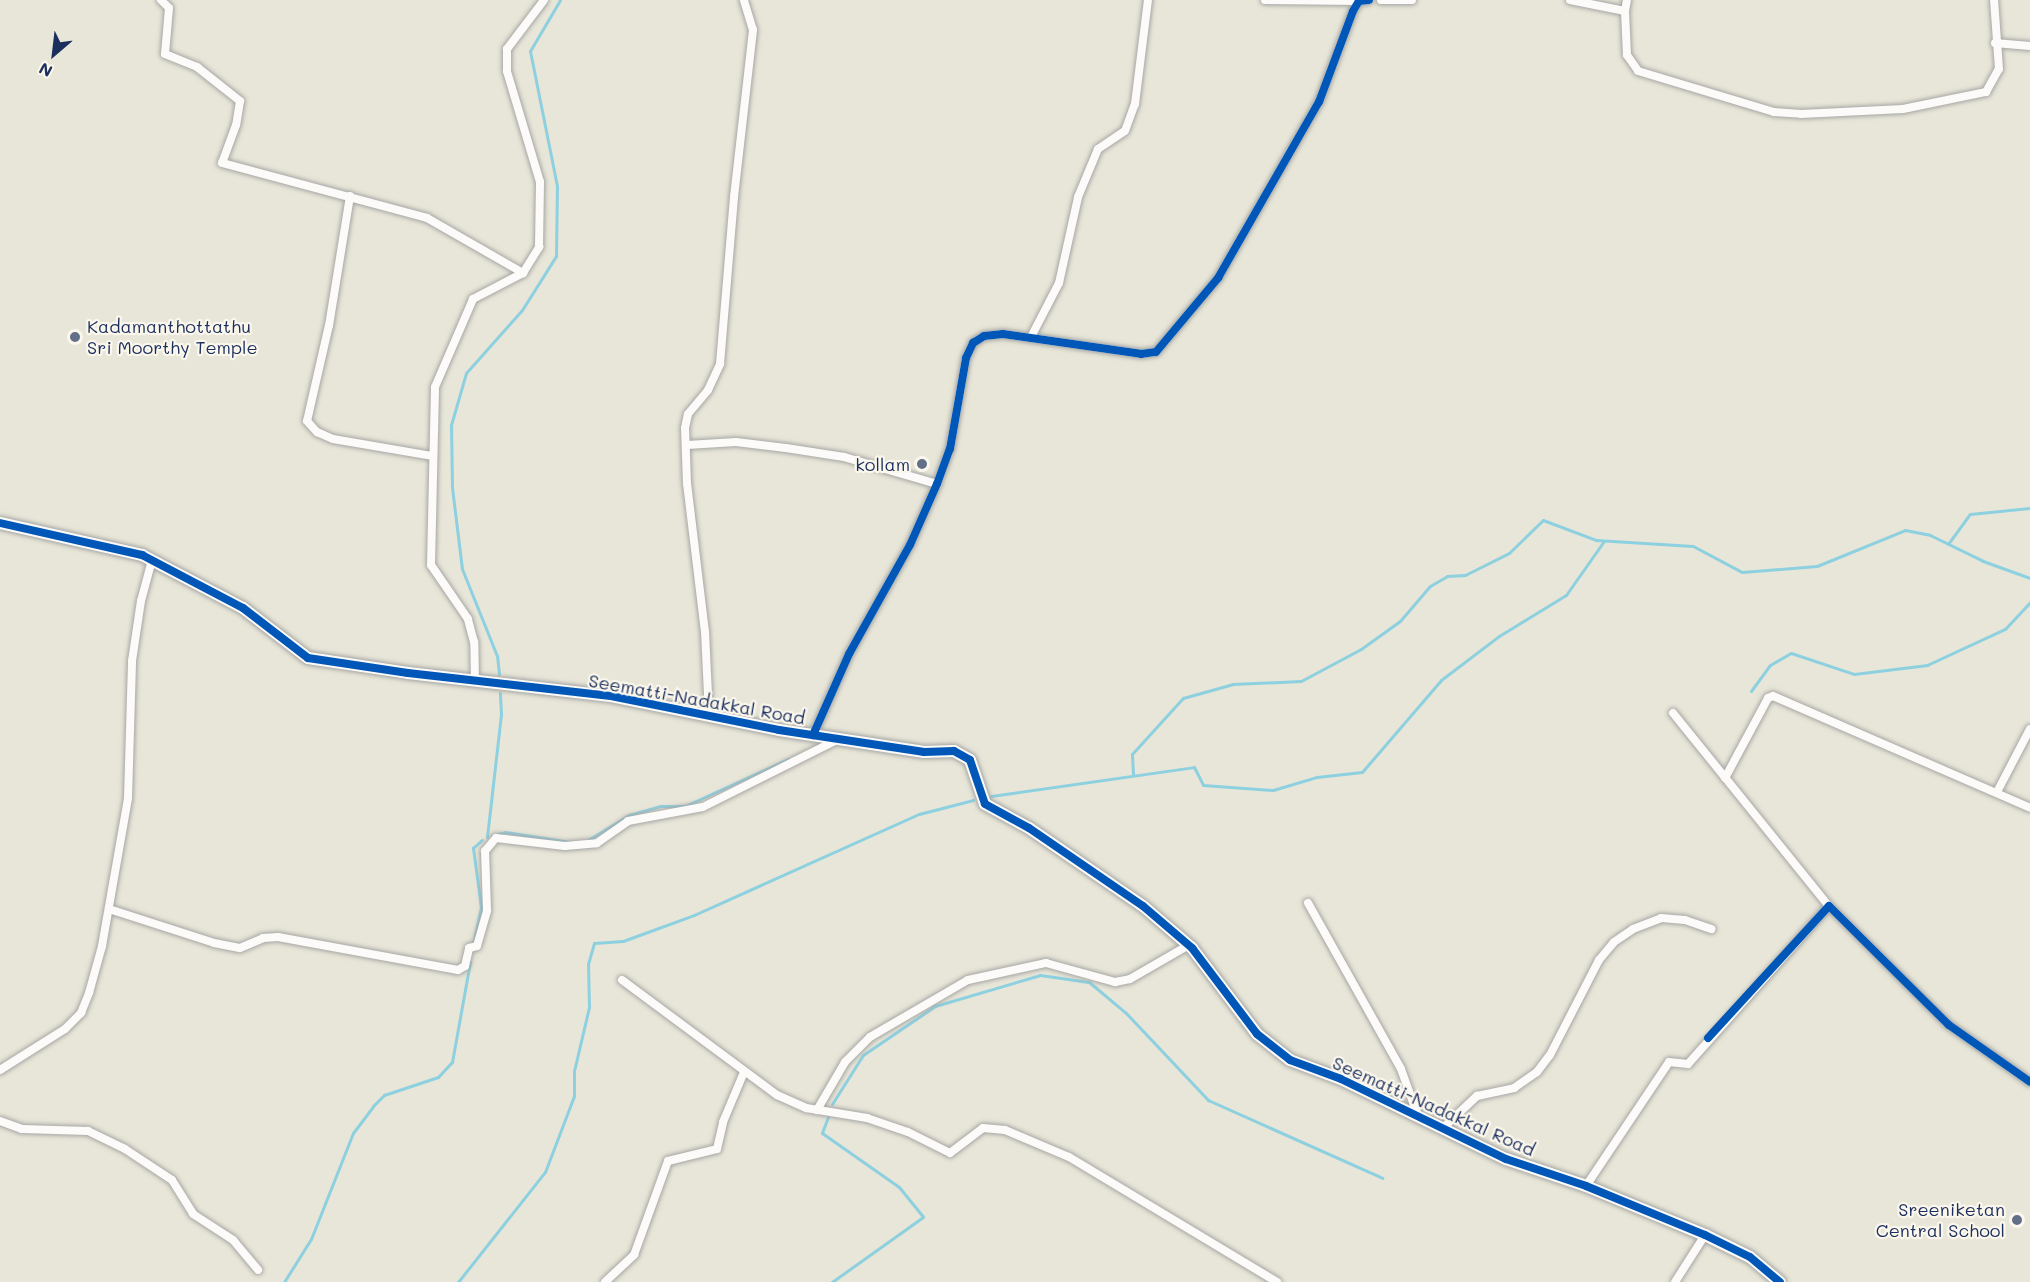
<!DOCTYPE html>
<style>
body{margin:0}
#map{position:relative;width:2030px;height:1282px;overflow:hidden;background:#e8e6d8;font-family:Mali,sans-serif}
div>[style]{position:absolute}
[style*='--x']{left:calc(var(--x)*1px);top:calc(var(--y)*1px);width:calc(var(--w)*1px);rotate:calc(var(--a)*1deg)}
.stream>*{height:3px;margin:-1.5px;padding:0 1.5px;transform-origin:1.5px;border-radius:1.5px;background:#8dd0e0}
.roads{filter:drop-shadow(0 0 2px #a6a7a5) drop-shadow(0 0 2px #a6a7a5)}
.street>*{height:8px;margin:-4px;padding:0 4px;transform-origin:4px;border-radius:4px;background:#fcfbf9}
.secondary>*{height:12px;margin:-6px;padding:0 6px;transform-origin:6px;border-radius:6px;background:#fcfbf9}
.cycleway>*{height:8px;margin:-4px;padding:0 4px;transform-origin:4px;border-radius:4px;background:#0057b8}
.dots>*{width:16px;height:16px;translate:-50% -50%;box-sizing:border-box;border:3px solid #fbf7ec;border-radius:50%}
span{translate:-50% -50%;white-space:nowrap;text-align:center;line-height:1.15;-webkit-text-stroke:4.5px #fbf7ec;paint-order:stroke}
.poi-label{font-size:18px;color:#1b2f5e}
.left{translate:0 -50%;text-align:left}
.right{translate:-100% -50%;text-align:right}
.street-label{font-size:18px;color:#1b2f5e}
.north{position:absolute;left:24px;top:24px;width:60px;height:60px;-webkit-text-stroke:4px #fbf7ec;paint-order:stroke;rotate:208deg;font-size:16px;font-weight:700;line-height:24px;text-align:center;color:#1b2f5e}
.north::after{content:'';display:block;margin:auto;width:21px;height:27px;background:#1b2f5e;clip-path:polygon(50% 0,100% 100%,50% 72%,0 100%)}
</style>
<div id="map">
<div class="stream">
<div style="--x:1948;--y:544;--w:37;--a:-54"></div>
<div style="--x:1970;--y:514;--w:60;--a:-5.7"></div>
<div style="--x:499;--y:674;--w:18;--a:-96"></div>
<div style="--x:497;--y:656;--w:94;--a:-111.9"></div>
<div style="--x:462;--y:569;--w:83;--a:-97"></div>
<div style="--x:452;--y:487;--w:62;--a:-90.9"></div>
<div style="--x:451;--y:425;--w:54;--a:-73.9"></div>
<div style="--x:466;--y:373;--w:84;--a:-48.4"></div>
<div style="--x:522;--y:310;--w:64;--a:-57.8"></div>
<div style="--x:556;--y:256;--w:70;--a:-89.2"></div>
<div style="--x:557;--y:186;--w:138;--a:-101.3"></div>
<div style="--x:530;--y:51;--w:59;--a:-59.5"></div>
<div style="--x:1751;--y:691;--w:32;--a:-54"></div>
<div style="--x:1770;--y:665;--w:24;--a:-30"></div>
<div style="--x:1791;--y:653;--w:66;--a:18.4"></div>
<div style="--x:1854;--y:674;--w:74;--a:-7"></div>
<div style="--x:1927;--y:665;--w:86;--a:-24.8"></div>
<div style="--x:2005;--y:629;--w:37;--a:-47"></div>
<div style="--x:1133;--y:774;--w:20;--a:-93"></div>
<div style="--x:1132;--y:754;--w:76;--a:-47.7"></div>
<div style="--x:1183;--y:698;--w:52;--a:-15.6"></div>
<div style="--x:1233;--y:684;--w:68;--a:-2.5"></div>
<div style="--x:1301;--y:681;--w:68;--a:-28.1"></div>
<div style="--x:1361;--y:649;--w:48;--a:-35.7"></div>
<div style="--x:1400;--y:621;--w:46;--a:-49.4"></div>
<div style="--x:1430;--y:586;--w:20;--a:-30"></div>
<div style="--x:1447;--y:576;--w:18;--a:-3"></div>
<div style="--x:1465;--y:575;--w:49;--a:-26.6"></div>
<div style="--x:1509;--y:553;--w:47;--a:-44.1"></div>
<div style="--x:1543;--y:520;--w:57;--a:20.7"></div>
<div style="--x:1596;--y:540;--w:97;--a:3.5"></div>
<div style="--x:1693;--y:546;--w:55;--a:28"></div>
<div style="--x:1742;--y:572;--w:75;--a:-4.6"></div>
<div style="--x:1817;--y:566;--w:95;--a:-22.2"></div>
<div style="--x:1905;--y:530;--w:25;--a:11"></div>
<div style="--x:1930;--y:535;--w:59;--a:26.1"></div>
<div style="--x:1983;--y:561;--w:50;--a:19.9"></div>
<div style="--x:991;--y:796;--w:205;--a:-8.1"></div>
<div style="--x:1194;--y:767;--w:20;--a:63"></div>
<div style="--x:1203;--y:785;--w:70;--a:4.1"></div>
<div style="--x:1273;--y:790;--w:46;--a:-16.5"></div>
<div style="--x:1317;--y:777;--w:45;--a:-6.3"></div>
<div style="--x:1362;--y:772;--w:121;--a:-49.3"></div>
<div style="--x:1441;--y:680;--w:73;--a:-37.2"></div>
<div style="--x:1499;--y:636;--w:79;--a:-31.5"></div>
<div style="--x:1566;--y:595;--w:66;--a:-54.9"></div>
<div style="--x:492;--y:836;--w:14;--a:-17"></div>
<div style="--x:505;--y:832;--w:66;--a:8.7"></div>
<div style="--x:487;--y:837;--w:124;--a:-83.5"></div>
<div style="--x:501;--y:714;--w:21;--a:-93"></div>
<div style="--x:588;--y:840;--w:48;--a:-31.4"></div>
<div style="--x:629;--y:815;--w:33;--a:-16"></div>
<div style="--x:661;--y:806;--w:24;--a:0"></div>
<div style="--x:685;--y:806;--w:113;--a:-24.5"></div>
<div style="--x:473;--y:945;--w:39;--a:-78"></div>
<div style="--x:481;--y:907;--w:60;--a:-97.7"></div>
<div style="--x:473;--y:848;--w:12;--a:-42"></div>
<div style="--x:832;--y:1104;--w:58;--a:-57.7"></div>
<div style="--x:863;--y:1055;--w:87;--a:-34.2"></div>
<div style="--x:935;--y:1006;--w:109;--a:-16.4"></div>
<div style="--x:1040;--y:975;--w:49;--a:8.1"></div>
<div style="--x:1089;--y:982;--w:48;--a:40"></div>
<div style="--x:1126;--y:1013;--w:120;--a:46.7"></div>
<div style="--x:1208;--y:1100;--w:191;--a:24.1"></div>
<div style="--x:828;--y:1117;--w:17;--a:111"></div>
<div style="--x:822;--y:1133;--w:94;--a:35"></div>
<div style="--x:899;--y:1187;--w:38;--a:51"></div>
<div style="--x:923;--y:1217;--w:112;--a:144.5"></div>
<div style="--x:284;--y:1282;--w:51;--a:-57.9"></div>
<div style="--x:311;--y:1239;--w:114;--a:-68.4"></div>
<div style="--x:353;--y:1133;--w:34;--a:-53"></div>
<div style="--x:373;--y:1106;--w:16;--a:-45"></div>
<div style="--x:384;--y:1095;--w:57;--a:-18.4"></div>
<div style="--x:438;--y:1077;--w:21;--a:-47"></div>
<div style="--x:452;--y:1062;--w:102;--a:-79.8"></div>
<div style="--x:458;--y:1282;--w:140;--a:-51.7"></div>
<div style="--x:545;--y:1172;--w:81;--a:-69.1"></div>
<div style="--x:574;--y:1096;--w:25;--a:-90"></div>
<div style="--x:574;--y:1071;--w:66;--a:-76.8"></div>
<div style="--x:589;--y:1007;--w:43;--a:-91.3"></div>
<div style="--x:588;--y:964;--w:22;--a:-74"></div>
<div style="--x:594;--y:943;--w:29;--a:-4"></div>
<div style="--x:623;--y:941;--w:76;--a:-20.1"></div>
<div style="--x:694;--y:915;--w:247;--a:-24.2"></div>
<div style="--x:919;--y:814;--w:56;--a:-14.5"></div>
</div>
<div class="roads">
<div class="street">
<div style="--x:161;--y:0;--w:11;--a:45"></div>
<div style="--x:169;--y:8;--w:46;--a:95"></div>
<div style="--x:165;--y:54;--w:35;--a:22"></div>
<div style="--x:197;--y:67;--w:55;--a:38.3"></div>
<div style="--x:240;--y:101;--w:24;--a:99"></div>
<div style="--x:236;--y:125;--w:40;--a:110.2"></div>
<div style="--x:222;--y:163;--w:212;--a:15"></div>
<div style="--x:427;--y:218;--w:111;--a:29.8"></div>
<div style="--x:1265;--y:0;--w:94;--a:0.6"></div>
<div style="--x:1381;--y:0;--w:31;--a:0"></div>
<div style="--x:1570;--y:0;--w:56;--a:11.3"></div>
<div style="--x:1625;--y:11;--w:44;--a:87.4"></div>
<div style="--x:1627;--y:55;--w:19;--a:55"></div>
<div style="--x:1638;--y:71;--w:142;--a:16.8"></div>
<div style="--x:1774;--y:112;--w:27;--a:4"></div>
<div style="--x:1801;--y:114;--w:102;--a:-2.8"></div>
<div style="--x:1903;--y:109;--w:85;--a:-11.6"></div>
<div style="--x:1986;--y:92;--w:26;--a:-61"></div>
<div style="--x:1999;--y:69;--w:69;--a:-94.1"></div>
<div style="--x:1625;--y:11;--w:11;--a:-80"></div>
<div style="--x:1995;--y:43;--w:35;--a:5"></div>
<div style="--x:350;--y:196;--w:131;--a:99.2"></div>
<div style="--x:329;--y:325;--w:98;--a:102.9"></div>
<div style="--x:307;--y:421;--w:15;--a:48"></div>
<div style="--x:317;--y:432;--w:17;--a:24"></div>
<div style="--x:333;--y:439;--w:100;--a:9.7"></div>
<div style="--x:1031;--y:337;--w:61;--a:-62.6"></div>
<div style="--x:1059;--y:283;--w:88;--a:-77.5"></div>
<div style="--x:1078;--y:197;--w:52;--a:-67.4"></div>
<div style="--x:1098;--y:149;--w:32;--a:-34"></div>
<div style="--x:1125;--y:131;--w:29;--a:-70"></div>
<div style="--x:1135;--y:104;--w:105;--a:-82.9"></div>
<div style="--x:687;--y:445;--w:49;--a:-3.5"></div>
<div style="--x:736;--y:442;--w:50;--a:6.8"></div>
<div style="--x:786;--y:448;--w:59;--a:8.8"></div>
<div style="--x:844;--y:457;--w:97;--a:16.2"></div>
<div style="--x:475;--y:681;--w:39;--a:-91"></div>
<div style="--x:474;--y:642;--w:24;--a:-105"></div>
<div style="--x:468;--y:619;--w:65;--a:-124.4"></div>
<div style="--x:431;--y:565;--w:178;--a:-88.7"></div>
<div style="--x:435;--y:387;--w:96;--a:-66.6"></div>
<div style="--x:473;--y:299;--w:56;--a:-27.5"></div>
<div style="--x:523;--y:273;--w:31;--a:-58"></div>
<div style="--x:539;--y:247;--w:65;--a:-89.1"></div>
<div style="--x:540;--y:182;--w:116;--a:-106.6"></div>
<div style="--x:507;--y:71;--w:22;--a:-90"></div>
<div style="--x:507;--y:49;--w:61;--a:-52.9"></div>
<div style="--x:1673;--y:713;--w:248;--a:51.1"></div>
<div style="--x:709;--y:716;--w:84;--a:-92.7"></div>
<div style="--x:705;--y:632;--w:149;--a:-96.9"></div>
<div style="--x:687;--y:484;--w:56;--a:-92"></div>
<div style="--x:685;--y:428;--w:14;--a:-78"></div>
<div style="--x:688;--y:414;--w:31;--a:-50"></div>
<div style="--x:708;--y:390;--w:29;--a:-65"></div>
<div style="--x:720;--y:364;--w:168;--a:-85.2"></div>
<div style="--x:734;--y:197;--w:168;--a:-83.5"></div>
<div style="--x:753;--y:30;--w:31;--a:-107"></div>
<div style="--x:813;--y:735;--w:89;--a:-66"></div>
<div style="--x:849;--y:654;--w:125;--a:-60.8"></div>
<div style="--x:910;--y:545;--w:67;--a:-66.1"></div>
<div style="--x:937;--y:484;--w:37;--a:-70"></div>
<div style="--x:950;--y:449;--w:92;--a:-80"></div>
<div style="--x:966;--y:358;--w:17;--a:-65"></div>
<div style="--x:973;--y:343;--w:13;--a:-32"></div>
<div style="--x:984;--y:336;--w:19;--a:-6"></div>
<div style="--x:1003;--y:334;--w:139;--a:8.2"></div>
<div style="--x:1141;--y:354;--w:15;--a:-8"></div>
<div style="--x:1156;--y:352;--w:97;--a:-50"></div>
<div style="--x:1218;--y:278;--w:203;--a:-60.2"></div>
<div style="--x:1319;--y:102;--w:97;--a:-69.5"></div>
<div style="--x:1353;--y:11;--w:12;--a:-59"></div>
<div style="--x:1359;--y:1;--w:10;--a:-6"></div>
<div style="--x:1725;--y:778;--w:91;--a:-61.7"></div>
<div style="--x:1768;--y:698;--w:5;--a:-22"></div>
<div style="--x:1773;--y:696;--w:280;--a:23.5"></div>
<div style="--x:1997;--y:792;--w:71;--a:-62.4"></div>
<div style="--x:1308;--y:903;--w:190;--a:60.7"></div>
<div style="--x:1401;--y:1069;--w:50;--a:70.1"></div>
<div style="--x:109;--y:909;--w:110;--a:17.9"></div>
<div style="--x:214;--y:943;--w:26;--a:11"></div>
<div style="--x:240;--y:948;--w:25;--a:-23"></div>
<div style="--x:263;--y:938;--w:15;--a:-4"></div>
<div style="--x:278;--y:937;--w:183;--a:10.4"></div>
<div style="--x:458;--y:970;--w:8;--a:-30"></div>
<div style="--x:465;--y:966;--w:18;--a:-77"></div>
<div style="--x:469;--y:948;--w:8;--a:-14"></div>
<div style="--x:477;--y:946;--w:37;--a:-74"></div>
<div style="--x:487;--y:910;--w:59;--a:-91.9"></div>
<div style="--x:485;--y:851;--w:17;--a:-50"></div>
<div style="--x:496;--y:838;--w:69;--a:6.6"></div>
<div style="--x:565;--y:846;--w:32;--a:-5"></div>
<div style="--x:597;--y:843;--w:38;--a:-35"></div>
<div style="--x:628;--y:821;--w:76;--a:-10.6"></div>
<div style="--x:703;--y:807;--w:152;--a:-26.6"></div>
<div style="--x:622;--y:980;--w:193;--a:36.6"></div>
<div style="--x:777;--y:1095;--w:32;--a:24"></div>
<div style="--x:806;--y:1108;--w:62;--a:9.3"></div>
<div style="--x:867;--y:1118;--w:43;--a:18.9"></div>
<div style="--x:908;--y:1132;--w:47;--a:26.6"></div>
<div style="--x:950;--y:1153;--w:41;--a:-37.1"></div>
<div style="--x:983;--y:1128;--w:22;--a:5"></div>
<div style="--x:1005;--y:1130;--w:69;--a:22.9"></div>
<div style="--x:1069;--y:1157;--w:243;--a:31"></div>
<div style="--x:0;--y:1070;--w:77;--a:-32.2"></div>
<div style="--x:65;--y:1029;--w:23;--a:-45"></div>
<div style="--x:81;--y:1013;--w:22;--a:-68"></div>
<div style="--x:89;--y:993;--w:49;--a:-74.5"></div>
<div style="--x:102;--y:946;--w:150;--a:-80"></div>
<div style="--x:128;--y:798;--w:137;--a:-88.3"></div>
<div style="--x:132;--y:661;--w:61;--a:-81.5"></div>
<div style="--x:141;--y:601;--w:42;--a:-75"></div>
<div style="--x:817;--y:1110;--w:56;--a:-59.7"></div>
<div style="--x:845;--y:1062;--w:35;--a:-45"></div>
<div style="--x:870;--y:1037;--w:113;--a:-30.2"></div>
<div style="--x:968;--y:980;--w:80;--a:-12.3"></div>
<div style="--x:1046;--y:963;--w:72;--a:15.4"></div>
<div style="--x:1115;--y:982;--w:15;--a:-11"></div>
<div style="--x:1130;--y:979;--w:68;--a:-30"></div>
<div style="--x:0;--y:1121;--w:23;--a:20"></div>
<div style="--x:22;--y:1129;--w:66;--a:1.7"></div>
<div style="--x:88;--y:1131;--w:41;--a:25.9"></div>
<div style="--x:125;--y:1149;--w:56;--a:33.4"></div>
<div style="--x:172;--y:1180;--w:40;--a:58"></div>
<div style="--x:193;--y:1214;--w:48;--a:33"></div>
<div style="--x:233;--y:1240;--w:39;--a:50"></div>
<div style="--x:1443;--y:1128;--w:47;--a:-43.3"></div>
<div style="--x:1477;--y:1096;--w:38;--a:-12"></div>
<div style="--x:1514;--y:1088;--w:28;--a:-35"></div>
<div style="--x:1537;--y:1072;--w:21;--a:-53"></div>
<div style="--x:1550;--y:1055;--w:107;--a:-62.7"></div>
<div style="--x:1599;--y:960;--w:23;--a:-50"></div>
<div style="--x:1614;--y:942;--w:23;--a:-34"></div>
<div style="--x:1633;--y:929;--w:30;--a:-21"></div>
<div style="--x:1661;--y:918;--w:24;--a:5"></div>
<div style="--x:1685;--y:920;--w:28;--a:19"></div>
<div style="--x:1586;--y:1186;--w:149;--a:-56.2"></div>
<div style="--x:1669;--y:1062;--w:19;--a:6"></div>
<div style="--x:1688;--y:1064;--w:212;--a:-48.3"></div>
<div style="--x:1829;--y:906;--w:169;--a:44.8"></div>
<div style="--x:1949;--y:1025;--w:99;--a:35.1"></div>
<div style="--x:605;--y:1282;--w:40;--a:-43"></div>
<div style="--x:634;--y:1255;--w:100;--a:-70.1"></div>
<div style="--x:668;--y:1161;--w:50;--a:-13.8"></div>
<div style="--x:717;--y:1149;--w:28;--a:-77"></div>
<div style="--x:723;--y:1122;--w:54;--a:-67.2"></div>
<div style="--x:1675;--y:1282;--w:56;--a:-57.4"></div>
</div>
<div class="secondary">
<div style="--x:0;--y:523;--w:146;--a:12.7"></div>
<div style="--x:142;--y:555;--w:114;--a:27.7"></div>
<div style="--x:243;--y:608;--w:82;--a:37.6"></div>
<div style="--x:308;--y:658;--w:101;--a:8.5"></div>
<div style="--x:408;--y:673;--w:204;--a:6.5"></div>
<div style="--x:611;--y:696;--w:171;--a:11.4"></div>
<div style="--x:779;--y:730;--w:147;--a:8.6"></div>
<div style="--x:924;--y:752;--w:30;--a:-2"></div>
<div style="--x:954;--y:751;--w:18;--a:29"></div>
<div style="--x:970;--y:760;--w:46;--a:71.2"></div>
<div style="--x:985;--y:804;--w:50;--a:28.6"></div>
<div style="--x:1029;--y:828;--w:138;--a:34.4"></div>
<div style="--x:1143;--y:906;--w:65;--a:40.6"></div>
<div style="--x:1192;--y:948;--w:108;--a:52.9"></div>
<div style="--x:1257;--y:1034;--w:42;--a:38.2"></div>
<div style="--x:1290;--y:1060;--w:54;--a:20.4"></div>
<div style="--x:1341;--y:1079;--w:183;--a:25.9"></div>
<div style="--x:1506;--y:1159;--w:84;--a:18.6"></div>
<div style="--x:1586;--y:1186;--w:129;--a:22.4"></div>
<div style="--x:1705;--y:1235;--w:50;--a:26.1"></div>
<div style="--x:1750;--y:1257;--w:39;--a:40"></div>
</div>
</div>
<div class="cycleway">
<div style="--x:0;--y:523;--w:146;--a:12.7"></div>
<div style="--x:142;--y:555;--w:114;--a:27.7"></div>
<div style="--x:243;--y:608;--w:82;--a:37.6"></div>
<div style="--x:308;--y:658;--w:101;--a:8.5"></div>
<div style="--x:408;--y:673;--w:204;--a:6.5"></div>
<div style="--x:611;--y:696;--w:171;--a:11.4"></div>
<div style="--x:779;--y:730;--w:147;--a:8.6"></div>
<div style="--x:924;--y:752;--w:30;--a:-2"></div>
<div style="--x:954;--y:751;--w:18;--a:29"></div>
<div style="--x:970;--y:760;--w:46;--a:71.2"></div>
<div style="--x:985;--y:804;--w:50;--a:28.6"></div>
<div style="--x:1029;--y:828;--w:138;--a:34.4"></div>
<div style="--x:1143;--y:906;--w:65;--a:40.6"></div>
<div style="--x:1192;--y:948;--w:108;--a:52.9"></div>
<div style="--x:1257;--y:1034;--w:42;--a:38.2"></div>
<div style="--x:1290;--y:1060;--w:54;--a:20.4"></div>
<div style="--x:1341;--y:1079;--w:183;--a:25.9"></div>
<div style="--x:1506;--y:1159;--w:84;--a:18.6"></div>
<div style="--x:1586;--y:1186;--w:129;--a:22.4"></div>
<div style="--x:1705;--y:1235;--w:50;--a:26.1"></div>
<div style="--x:1750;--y:1257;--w:39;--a:40"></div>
<div style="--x:813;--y:735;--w:89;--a:-66"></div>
<div style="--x:849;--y:654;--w:125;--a:-60.8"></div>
<div style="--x:910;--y:545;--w:67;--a:-66.1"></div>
<div style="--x:937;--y:484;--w:37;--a:-70"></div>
<div style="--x:950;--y:449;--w:92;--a:-80"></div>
<div style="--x:966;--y:358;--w:17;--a:-65"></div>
<div style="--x:973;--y:343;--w:13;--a:-32"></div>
<div style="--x:984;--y:336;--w:19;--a:-6"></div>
<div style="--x:1003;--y:334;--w:139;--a:8.2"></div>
<div style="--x:1141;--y:354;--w:15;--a:-8"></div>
<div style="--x:1156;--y:352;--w:97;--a:-50"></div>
<div style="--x:1218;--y:278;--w:203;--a:-60.2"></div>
<div style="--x:1319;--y:102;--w:97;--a:-69.5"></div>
<div style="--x:1353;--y:11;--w:12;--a:-59"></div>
<div style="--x:1359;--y:1;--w:10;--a:-6"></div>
<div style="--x:1708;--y:1038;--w:179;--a:-47.5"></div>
<div style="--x:1829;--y:906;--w:169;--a:44.8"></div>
<div style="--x:1949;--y:1025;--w:99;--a:35.1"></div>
</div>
<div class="dots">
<div style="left:75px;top:337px;background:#636f89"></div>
<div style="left:922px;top:464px;background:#636f89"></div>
<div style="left:2017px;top:1220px;background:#636f89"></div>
</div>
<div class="poi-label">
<span class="left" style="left:87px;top:337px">Kadamanthottathu<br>Sri Moorthy Temple</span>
<span class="right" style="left:910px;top:464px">kollam</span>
<span class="right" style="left:2005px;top:1220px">Sreeniketan<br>Central School</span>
</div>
<div class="street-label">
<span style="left:697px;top:699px;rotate:10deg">Seematti-Nadakkal Road</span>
<span style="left:1434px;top:1106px;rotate:24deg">Seematti-Nadakkal Road</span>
</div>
<div class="north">N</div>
</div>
